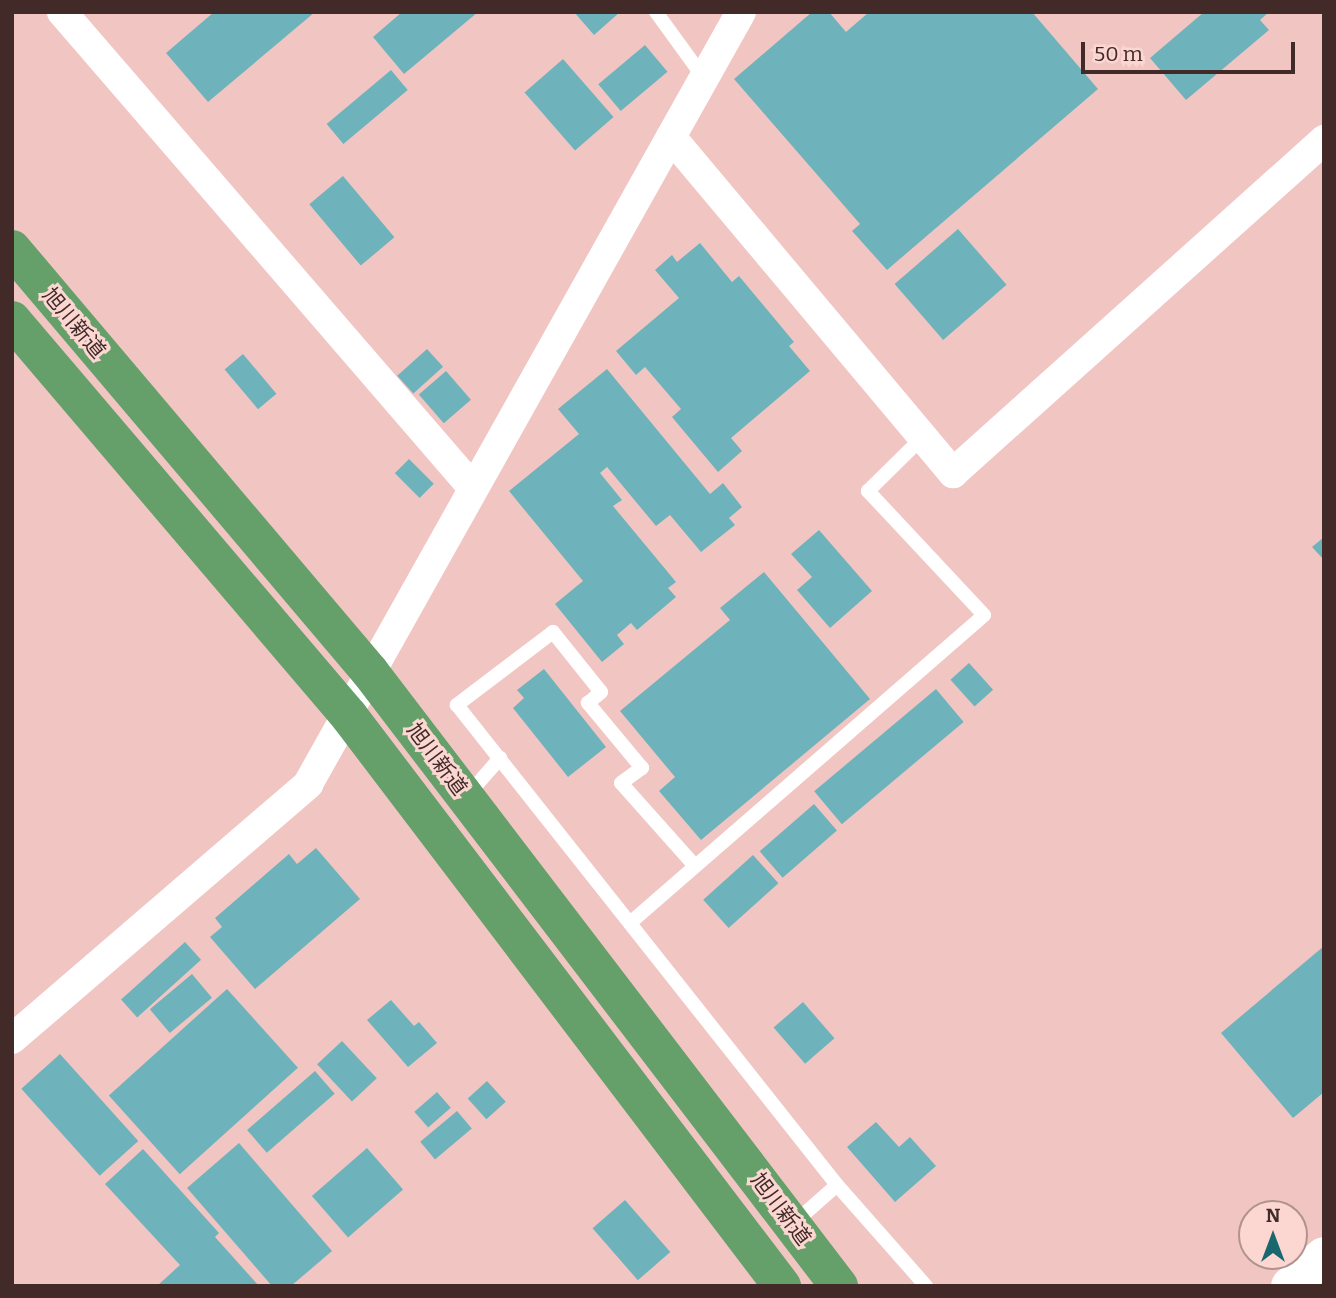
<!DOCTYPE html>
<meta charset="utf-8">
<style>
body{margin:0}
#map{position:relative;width:1336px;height:1298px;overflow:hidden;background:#fcd7d2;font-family:Bitter,"Noto Sans JP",serif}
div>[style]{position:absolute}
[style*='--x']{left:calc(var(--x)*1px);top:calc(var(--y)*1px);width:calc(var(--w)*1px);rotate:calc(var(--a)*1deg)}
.built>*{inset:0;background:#f1c6c2}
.building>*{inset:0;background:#6eb3bc;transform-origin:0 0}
.lane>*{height:14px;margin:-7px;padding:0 7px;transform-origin:7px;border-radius:7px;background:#fff}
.street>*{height:30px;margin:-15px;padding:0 15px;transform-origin:15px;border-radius:15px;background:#fff}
.secondary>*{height:38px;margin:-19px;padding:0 19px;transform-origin:19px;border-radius:19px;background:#fff}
.highway>*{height:38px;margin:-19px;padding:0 19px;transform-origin:19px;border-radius:19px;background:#659f6a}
span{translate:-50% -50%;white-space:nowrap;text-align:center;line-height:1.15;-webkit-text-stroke:6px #fcd7d2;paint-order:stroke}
.street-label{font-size:21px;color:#412a27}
.frame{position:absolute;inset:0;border:14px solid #412a27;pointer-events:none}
.north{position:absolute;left:1238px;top:1200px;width:70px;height:70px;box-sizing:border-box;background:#fcd7d2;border:2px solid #b1928e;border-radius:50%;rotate:0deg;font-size:19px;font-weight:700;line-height:28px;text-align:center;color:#412a27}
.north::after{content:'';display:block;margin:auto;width:24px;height:32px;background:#1b676f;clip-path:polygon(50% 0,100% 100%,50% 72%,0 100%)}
.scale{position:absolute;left:1081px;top:42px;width:214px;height:32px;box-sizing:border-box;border:4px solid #412a27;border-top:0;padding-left:9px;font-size:21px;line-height:24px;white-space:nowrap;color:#412a27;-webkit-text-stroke:5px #fcd7d2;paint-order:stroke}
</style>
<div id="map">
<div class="built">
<div style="clip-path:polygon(evenodd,12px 12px,1324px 12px,1324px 1286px,12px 1286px,12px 12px,1252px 1214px,1294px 1214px,1294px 1256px,1252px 1256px,1252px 1214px)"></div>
</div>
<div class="building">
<div style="clip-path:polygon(214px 12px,315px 12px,208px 102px,166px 53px)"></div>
<div style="clip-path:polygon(402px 12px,478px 12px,404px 74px,373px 37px)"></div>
<div style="clip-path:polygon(574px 12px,620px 12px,594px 35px)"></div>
<div style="clip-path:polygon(812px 12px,829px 12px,846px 32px,869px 12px,1032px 12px,1098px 89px,887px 270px,852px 231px,860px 224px,734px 79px)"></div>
<div style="clip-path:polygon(1204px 12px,1269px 12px,1260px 20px,1269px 30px,1186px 100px,1150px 58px)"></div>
<div style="left:645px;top:45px;width:35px;height:61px;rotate:50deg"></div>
<div style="left:563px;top:59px;width:77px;height:51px;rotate:49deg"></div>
<div style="left:391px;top:70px;width:26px;height:84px;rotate:50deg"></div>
<div style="left:343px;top:176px;width:80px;height:44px;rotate:50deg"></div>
<div style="left:958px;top:229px;width:74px;height:84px;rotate:49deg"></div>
<div style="clip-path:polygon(700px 243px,732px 282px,739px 276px,794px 342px,789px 346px,810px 371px,731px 438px,742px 451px,718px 472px,672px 417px,681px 409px,645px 367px,636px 375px,616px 351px,679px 298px,655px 270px,672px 255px,677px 262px)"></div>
<div style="left:427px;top:349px;width:24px;height:40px;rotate:48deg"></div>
<div style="left:243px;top:354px;width:52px;height:24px;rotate:50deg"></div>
<div style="clip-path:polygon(607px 369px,710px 494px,723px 483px,742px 507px,729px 518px,735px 525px,701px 552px,670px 515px,656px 526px,607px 467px,600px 473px,622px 500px,613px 506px,676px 582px,668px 588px,676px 597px,637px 630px,631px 623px,617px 635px,624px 644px,602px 662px,555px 604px,583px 581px,509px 491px,579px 434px,558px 409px)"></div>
<div style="left:446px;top:371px;width:38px;height:36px;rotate:49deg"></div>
<div style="left:409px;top:459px;width:35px;height:20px;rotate:45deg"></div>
<div style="clip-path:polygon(819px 530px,872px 591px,830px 628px,797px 590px,812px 577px,791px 554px)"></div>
<div style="clip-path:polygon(1324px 537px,1324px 560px,1312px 547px)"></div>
<div style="clip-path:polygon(764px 572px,870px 699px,701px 840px,659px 791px,675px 777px,620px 711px,730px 620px,720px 608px)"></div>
<div style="left:969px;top:663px;width:36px;height:25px;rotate:48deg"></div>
<div style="clip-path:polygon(544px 669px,606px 747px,568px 777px,513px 708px,524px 698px,517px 690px)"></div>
<div style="left:936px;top:689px;width:43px;height:159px;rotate:50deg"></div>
<div style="left:814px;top:804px;width:35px;height:72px;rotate:49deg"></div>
<div style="clip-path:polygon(316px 848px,360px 899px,255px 989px,210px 937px,222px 927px,215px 918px,289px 854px,297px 864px)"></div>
<div style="left:753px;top:855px;width:38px;height:67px;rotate:48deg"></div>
<div style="left:185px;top:942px;width:24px;height:86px;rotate:48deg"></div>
<div style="clip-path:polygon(1324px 946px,1324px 1092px,1293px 1118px,1221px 1033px)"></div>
<div style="left:192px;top:974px;width:31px;height:55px;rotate:50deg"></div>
<div style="left:227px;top:989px;width:106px;height:159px;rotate:48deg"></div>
<div style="clip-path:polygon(391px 1000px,414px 1026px,419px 1022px,437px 1043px,408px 1067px,367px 1020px)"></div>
<div style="left:803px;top:1002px;width:48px;height:39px;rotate:49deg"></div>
<div style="left:342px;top:1041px;width:51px;height:34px;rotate:47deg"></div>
<div style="left:60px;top:1054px;width:117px;height:52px;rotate:48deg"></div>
<div style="left:315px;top:1071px;width:30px;height:90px;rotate:49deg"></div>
<div style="left:487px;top:1081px;width:28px;height:26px;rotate:48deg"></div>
<div style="left:437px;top:1092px;width:21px;height:30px;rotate:49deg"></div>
<div style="left:457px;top:1111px;width:23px;height:48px;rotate:50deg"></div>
<div style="clip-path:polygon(876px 1122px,899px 1147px,910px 1137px,936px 1166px,895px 1202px,847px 1147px)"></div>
<div style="clip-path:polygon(239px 1143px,332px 1251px,291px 1286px,272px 1286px,187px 1188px)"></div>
<div style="left:367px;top:1148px;width:55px;height:73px;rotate:49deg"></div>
<div style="clip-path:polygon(143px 1149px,219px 1233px,215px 1237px,259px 1286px,157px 1286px,180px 1265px,105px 1184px)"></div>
<div style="left:625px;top:1200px;width:69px;height:43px;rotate:49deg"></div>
</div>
<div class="lane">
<div style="--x:656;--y:12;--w:82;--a:54"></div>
<div style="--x:466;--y:797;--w:52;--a:-48.9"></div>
<div style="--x:695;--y:866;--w:111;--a:-131.7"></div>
<div style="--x:621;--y:783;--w:26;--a:-36"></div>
<div style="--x:642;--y:768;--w:85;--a:-129.7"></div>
<div style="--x:588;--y:703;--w:17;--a:-40"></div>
<div style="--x:601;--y:692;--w:77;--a:-128.7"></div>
<div style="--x:553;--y:632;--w:121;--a:142.8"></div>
<div style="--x:457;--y:705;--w:612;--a:51.63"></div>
<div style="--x:837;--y:1185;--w:135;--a:48.6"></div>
<div style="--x:630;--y:923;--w:469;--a:-41"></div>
<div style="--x:984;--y:615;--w:170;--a:-133.1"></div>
<div style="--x:868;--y:491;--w:78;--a:-44.5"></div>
<div style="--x:794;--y:1223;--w:57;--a:-41.5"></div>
</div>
<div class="street">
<div style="--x:62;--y:12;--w:629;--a:49.19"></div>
<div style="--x:671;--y:137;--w:439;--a:50"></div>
<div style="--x:953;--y:473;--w:499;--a:-41.9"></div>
<div style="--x:12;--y:1039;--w:391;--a:-40.7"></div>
<div style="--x:308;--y:784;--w:885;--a:-60.71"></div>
</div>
<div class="secondary">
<div style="--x:1290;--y:1286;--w:45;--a:-41.4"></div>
</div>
<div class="highway">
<div style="--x:12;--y:249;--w:554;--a:49.76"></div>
<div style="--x:370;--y:672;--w:773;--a:52.63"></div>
<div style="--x:12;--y:320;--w:520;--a:49.6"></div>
<div style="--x:349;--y:716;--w:716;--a:52.78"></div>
</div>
<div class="street-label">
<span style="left:74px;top:323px;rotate:50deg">旭川新道</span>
<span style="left:437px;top:759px;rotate:53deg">旭川新道</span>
<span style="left:781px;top:1209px;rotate:53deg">旭川新道</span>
</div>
<div class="frame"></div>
<div class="north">N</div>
<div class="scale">50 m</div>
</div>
